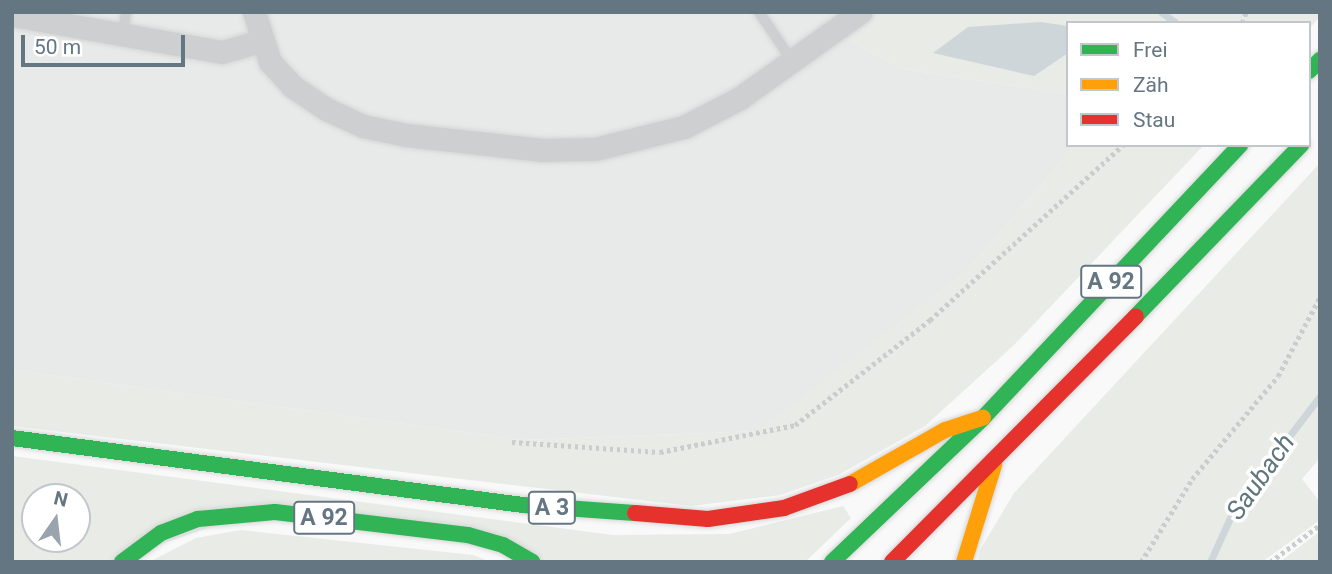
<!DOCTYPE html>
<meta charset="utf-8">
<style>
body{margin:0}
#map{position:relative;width:1332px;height:574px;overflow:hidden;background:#f9f9f9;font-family:Roboto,sans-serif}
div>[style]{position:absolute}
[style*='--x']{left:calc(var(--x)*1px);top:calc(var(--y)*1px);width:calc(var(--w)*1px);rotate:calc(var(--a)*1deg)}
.built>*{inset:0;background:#e8e9e9}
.green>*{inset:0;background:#e8ebe6}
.water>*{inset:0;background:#ced6d9}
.stream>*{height:7px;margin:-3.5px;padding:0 3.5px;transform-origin:3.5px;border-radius:3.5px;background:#ced6d9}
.path>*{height:4.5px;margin-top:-2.25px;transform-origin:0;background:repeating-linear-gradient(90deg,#cbcccd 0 3.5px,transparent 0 7px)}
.roads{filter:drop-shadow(0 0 2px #d5d6d6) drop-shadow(0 0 2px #d5d6d6)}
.lane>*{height:10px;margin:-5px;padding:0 5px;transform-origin:5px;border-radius:5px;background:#cecfd0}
.street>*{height:23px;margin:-11.5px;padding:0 11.5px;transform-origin:11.5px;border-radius:11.5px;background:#cecfd0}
.fast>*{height:16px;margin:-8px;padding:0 8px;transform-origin:8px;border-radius:8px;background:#30b455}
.slow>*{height:16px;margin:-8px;padding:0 8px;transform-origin:8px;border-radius:8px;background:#ff9f0a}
.jam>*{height:16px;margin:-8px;padding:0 8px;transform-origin:8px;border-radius:8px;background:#e5322d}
span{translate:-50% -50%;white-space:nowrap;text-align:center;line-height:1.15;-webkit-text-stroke:7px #fff;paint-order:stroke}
.shield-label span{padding:2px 5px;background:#fff;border:2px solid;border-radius:5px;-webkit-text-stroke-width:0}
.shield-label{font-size:23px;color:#657683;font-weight:700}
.water-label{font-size:26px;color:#60757c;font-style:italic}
.frame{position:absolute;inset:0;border:14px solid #657683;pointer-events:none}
.legend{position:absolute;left:1066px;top:21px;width:245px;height:126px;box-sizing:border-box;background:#fff;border:2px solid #c1c8cd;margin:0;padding:9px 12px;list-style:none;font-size:21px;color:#657683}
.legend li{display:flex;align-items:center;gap:14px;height:35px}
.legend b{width:35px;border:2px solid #c1c8cd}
.north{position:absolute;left:21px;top:483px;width:70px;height:70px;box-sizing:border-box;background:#fff;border:2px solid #c1c8cd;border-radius:50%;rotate:14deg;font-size:19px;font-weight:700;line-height:28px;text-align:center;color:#657683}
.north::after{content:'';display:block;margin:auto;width:24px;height:32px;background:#99a4ac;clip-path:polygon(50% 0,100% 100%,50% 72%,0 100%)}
.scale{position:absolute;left:21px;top:35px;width:164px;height:32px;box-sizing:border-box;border:4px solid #657683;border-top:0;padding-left:9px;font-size:21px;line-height:24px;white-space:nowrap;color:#657683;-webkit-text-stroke:5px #fff;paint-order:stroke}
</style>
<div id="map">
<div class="built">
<div style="clip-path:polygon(12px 12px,887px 12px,849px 40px,903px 69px,1068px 94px,1068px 145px,1075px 145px,967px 271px,759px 431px,522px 440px,12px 370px)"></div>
</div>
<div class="green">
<div style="clip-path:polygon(887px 12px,1320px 12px,1320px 17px,1309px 29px,1309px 23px,1068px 23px,1068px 94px,903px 69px,849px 40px)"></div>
<div style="clip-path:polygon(1075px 145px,1204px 145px,1014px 345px,925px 426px,840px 474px,780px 495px,691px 506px,12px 426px,12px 370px,522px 440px,758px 431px,967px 271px)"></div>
<div style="clip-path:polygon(1320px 163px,1320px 458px,1302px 479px,1320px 502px,1320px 520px,1262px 562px,978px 562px,980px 550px,1014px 493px)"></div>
<div style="clip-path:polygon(evenodd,12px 456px,613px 535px,729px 534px,843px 506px,851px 518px,805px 562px,549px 562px,277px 504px,110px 562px,12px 562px,12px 456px,35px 497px,77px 497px,77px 539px,35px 539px,35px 497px)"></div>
<div style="clip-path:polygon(241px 530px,473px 555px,491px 562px,149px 562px,196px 538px)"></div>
<div style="clip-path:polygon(1320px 531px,1320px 562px,1280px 562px)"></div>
</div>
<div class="water">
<div style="clip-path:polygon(1041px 22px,1068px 26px,1068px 53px,1034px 76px,933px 53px,968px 27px)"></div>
</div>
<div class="stream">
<div style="--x:1161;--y:12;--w:19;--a:36"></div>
<div style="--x:1210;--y:562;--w:60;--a:-65.6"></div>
<div style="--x:1235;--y:507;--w:140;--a:-52.6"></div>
</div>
<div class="path">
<div style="--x:1242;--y:23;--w:12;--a:-70"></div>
<div style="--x:512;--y:442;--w:148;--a:3.9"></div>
<div style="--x:660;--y:452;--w:138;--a:-11.3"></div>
<div style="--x:795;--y:425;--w:171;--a:-37.9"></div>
<div style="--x:930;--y:320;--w:261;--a:-42.2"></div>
<div style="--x:1141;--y:562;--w:97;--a:-58.4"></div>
<div style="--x:1192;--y:479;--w:134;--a:-50.1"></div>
<div style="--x:1278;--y:376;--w:89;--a:-62"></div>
<div style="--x:1270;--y:562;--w:62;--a:-36.5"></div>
</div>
<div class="roads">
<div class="lane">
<div style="--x:759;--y:12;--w:59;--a:56"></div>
<div style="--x:123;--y:34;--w:22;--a:-82"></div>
</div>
<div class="street">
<div style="--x:254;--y:12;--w:52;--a:72.3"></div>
<div style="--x:270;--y:62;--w:33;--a:47"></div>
<div style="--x:292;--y:86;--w:41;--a:34.1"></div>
<div style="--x:326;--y:109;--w:41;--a:24.7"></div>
<div style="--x:363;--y:126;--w:44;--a:11.8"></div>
<div style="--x:406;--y:135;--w:137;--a:6.3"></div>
<div style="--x:542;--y:150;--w:53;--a:-1.1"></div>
<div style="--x:595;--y:149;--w:92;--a:-13.9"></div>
<div style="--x:684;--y:127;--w:63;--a:-27.4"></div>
<div style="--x:740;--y:98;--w:148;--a:-35.6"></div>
<div style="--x:12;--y:15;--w:213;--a:10"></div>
<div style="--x:222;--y:52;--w:40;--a:-16"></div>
</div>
<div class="fast">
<div style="--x:1309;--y:71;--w:16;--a:-45"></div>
<div style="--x:1136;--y:316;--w:238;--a:-46"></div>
<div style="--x:12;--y:438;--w:515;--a:7.47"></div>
<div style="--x:523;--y:505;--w:112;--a:4.1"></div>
<div style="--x:122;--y:562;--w:49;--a:-36.6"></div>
<div style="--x:161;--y:533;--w:40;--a:-21"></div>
<div style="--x:198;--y:519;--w:77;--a:-5.2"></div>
<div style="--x:275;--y:512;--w:194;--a:6.8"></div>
<div style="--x:468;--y:535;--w:36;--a:16"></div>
<div style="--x:503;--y:545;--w:34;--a:30"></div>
<div style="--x:832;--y:562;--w:209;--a:-43.6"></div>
<div style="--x:983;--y:418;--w:375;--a:-46.7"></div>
</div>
<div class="slow">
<div style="--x:850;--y:484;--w:109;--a:-29.6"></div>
<div style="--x:945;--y:430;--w:40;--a:-18"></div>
<div style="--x:964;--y:562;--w:102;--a:-72.8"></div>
</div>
<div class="jam">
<div style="--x:635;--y:513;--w:73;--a:4.7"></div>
<div style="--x:708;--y:519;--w:77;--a:-8.2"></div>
<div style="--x:784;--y:508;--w:70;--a:-20"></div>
<div style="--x:892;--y:562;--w:346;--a:-45.2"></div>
</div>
</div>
<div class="shield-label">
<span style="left:1111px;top:282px">A 92</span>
<span style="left:552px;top:508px">A 3</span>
<span style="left:324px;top:518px">A 92</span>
</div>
<div class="water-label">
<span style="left:1261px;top:477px;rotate:-55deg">Saubach</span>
</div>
<div class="frame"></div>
<ul class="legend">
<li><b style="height:9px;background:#30b455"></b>Frei</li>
<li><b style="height:9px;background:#ff9f0a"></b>Zäh</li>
<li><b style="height:9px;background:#e5322d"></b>Stau</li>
</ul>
<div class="north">N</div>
<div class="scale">50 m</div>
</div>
